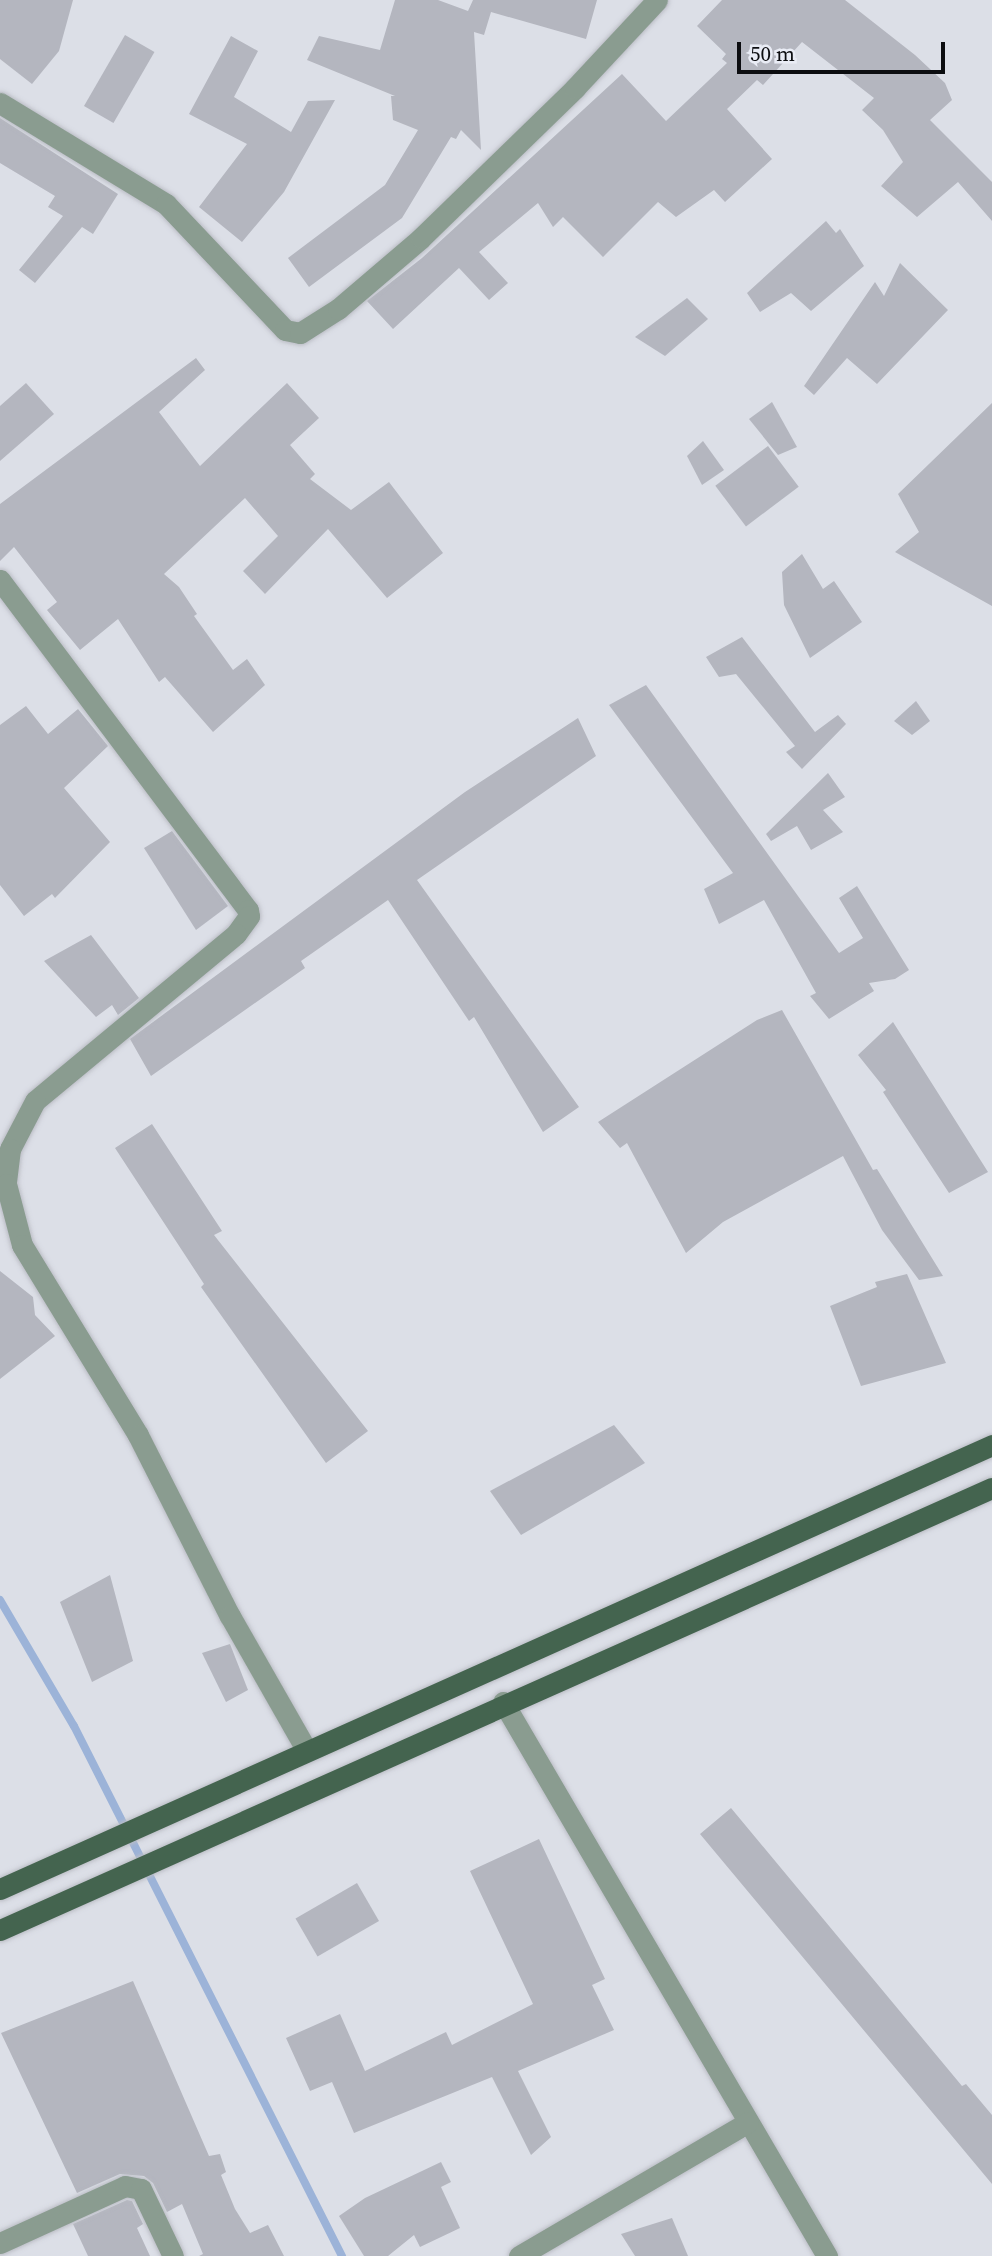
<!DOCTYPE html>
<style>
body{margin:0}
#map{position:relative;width:992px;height:2256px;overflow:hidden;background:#dcdfe7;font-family:"Source Serif 4",serif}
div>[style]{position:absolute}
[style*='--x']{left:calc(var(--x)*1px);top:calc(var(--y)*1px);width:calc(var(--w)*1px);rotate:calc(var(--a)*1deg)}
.stream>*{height:8px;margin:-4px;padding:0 4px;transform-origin:4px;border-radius:4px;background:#9cb3d8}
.building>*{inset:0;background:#b4b6bf;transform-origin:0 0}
.roads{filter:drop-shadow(0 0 2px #bbbdc5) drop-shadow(0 0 2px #bbbdc5)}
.street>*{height:21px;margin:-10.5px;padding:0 10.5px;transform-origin:10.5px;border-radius:10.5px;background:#8a9c90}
.primary>*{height:21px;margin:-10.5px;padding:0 10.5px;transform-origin:10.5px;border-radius:10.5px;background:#44644f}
span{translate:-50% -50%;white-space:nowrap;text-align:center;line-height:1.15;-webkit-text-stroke:5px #e9ecf5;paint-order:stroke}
.scale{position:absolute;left:737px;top:42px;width:208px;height:32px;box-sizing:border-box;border:4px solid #0c0d10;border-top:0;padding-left:9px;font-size:21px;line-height:24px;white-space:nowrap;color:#0c0d10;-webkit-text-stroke:5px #e9ecf5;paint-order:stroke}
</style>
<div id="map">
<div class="stream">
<div style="--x:0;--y:1600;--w:146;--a:59.6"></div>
<div style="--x:74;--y:1726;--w:594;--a:63.18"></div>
</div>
<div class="building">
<div style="clip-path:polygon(0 0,73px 0,59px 51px,32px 84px,0 59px)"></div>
<div style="clip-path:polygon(395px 0,438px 0,468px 11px,473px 0,597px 0,586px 39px,491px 12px,484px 35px,474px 32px,481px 150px,461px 130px,456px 139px,451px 137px,402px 218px,309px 287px,288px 258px,385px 185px,418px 130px,393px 120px,391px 96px,395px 96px,307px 60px,319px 36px,380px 50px)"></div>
<div style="clip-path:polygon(722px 0,845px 0,915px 55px,945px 83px,952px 100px,930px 120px,992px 182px,992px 221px,958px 182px,917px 217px,881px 186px,903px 162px,883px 130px,862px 110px,874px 98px,802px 42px,763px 85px,757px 80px,727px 109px,772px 159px,725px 202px,714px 190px,676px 217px,658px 202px,603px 257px,563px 217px,553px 227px,538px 203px,479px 252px,508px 283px,489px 300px,459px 268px,393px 329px,367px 301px,422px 258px,622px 74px,666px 121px,727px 63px,722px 59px,726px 54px,697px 26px)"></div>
<div style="left:125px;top:35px;width:34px;height:82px;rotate:30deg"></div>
<div style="clip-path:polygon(231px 36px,258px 51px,234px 97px,291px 132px,308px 101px,335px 100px,284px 192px,242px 242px,199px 207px,247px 144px,189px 114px)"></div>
<div style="clip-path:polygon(0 118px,118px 194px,93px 234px,82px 227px,35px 283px,19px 270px,63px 216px,48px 207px,55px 196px,0 163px)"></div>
<div style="clip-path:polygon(826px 221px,836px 233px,840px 229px,864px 266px,811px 311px,791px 293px,760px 312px,747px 293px)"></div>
<div style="clip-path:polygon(900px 263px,948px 310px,877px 384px,847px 358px,814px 395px,804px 386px,875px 282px,884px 296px)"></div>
<div style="clip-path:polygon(687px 298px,708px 319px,665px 356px,635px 337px)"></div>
<div style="clip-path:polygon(196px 358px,205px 370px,159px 412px,200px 466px,287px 383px,319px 418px,290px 445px,315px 474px,310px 479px,351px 510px,389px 482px,443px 553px,387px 598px,328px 529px,265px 594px,243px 571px,278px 536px,245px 498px,164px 574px,179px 587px,197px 614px,194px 616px,233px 670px,247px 659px,265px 685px,213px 732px,165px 677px,159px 682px,118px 619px,80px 650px,47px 610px,57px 602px,14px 547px,0 561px,0 504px)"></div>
<div style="clip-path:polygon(26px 383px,54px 414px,0 461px,0 406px)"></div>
<div style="clip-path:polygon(772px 402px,797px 447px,778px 455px,749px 419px)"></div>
<div style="clip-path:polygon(992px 403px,992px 606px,895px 552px,919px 532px,898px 494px)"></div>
<div style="clip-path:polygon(703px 441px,724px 470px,702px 485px,687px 456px)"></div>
<div style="left:768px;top:446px;width:51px;height:66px;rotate:53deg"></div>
<div style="clip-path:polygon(802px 554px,823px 589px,834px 581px,862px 622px,810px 658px,784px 605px,782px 572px)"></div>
<div style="clip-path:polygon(742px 637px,815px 732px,838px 715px,846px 724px,802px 769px,786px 752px,795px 746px,736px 674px,719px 677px,706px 657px)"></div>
<div style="clip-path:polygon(646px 685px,839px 953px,863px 938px,839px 898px,857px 886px,909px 970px,895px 979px,869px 983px,874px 991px,829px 1019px,810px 996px,816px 993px,764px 900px,719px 924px,704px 889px,733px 873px,609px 705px)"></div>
<div style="clip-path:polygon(916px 701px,930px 721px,912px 735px,894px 721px)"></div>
<div style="clip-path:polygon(26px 706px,48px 734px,78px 709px,108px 746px,64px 788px,110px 842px,55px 898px,52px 894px,24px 916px,0 885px,0 725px)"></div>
<div style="clip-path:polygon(578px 718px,596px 756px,417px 880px,579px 1107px,543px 1132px,474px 1017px,469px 1021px,388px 900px,301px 961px,305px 968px,151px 1076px,130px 1039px,465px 792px)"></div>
<div style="clip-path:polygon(828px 773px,845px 797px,823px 810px,843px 832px,811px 850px,797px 826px,771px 841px,766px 834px)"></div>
<div style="clip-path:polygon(172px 831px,228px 906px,196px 930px,144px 848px)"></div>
<div style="clip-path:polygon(91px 935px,139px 998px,118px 1015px,112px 1005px,96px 1017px,44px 961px)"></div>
<div style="clip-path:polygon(782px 1010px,873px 1170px,877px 1169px,943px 1276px,919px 1280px,882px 1230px,843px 1156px,723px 1222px,686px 1253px,627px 1143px,620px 1148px,598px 1122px,757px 1020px)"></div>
<div style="clip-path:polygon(893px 1022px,988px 1172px,949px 1193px,883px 1092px,886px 1090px,858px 1055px)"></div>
<div style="clip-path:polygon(152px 1124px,222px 1231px,214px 1235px,368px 1431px,326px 1463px,201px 1287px,204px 1284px,115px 1148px)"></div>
<div style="clip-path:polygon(0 1271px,33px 1297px,35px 1315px,55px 1336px,0 1379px)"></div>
<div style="clip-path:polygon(907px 1274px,946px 1363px,861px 1386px,830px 1306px,877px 1287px,875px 1282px)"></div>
<div style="clip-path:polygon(614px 1425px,645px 1463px,521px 1535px,490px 1491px)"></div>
<div style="clip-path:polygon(110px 1575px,133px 1661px,92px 1682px,60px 1602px)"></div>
<div style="clip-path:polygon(230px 1644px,248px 1690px,226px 1702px,202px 1653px)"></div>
<div style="clip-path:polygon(731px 1808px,962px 2086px,966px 2084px,992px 2115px,992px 2184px,700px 1834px)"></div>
<div style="clip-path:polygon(539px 1839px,605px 1979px,592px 1985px,614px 2030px,518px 2071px,551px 2137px,531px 2155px,492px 2077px,354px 2133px,332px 2082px,310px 2091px,286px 2038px,340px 2014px,365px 2071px,446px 2032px,452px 2045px,533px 2004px,470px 1871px)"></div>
<div style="left:357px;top:1883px;width:44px;height:71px;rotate:60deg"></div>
<div style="clip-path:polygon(133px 1981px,209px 2156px,220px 2154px,226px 2172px,221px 2175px,235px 2209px,250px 2233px,268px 2225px,284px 2256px,199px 2256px,203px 2254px,182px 2204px,167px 2212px,153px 2183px,144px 2176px,120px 2174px,77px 2193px,1px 2033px)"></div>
<div style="clip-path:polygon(441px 2162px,451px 2182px,441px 2187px,460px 2228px,420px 2247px,414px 2235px,388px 2256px,364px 2256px,339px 2216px,365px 2198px)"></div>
<div style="clip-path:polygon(127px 2200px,132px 2201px,143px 2224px,137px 2228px,150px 2256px,88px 2256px,73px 2224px)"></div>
<div style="clip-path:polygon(672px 2218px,688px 2256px,635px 2256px,621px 2234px)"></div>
</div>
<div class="roads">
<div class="street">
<div style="--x:0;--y:103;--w:194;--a:31.3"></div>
<div style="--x:166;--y:204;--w:173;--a:46.6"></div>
<div style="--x:285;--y:330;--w:15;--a:11"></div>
<div style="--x:300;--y:333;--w:45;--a:-32.3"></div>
<div style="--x:338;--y:309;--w:109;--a:-40.5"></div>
<div style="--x:421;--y:238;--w:215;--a:-44.2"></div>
<div style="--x:575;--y:88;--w:120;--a:-47"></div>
<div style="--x:0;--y:580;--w:413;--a:53.1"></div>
<div style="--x:248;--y:910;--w:6;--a:81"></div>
<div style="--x:249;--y:916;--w:22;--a:126"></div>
<div style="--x:236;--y:934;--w:261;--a:140.3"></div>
<div style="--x:35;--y:1101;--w:54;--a:117.5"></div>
<div style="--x:10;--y:1149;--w:35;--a:97"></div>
<div style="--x:6;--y:1184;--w:63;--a:75.3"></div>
<div style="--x:22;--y:1245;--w:223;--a:58.6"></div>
<div style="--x:138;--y:1435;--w:203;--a:63.1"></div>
<div style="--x:230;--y:1616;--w:155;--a:60.3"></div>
<div style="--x:503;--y:1702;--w:642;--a:59.68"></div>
<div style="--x:0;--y:2243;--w:137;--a:-24.5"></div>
<div style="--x:125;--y:2186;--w:16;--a:11"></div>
<div style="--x:141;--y:2189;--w:74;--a:64.5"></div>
<div style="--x:519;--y:2256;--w:265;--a:-30.3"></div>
</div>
<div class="primary">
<div style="--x:0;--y:1889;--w:1087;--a:-24.11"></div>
<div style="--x:0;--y:1930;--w:1086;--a:-24.02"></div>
</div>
</div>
<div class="scale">50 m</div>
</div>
